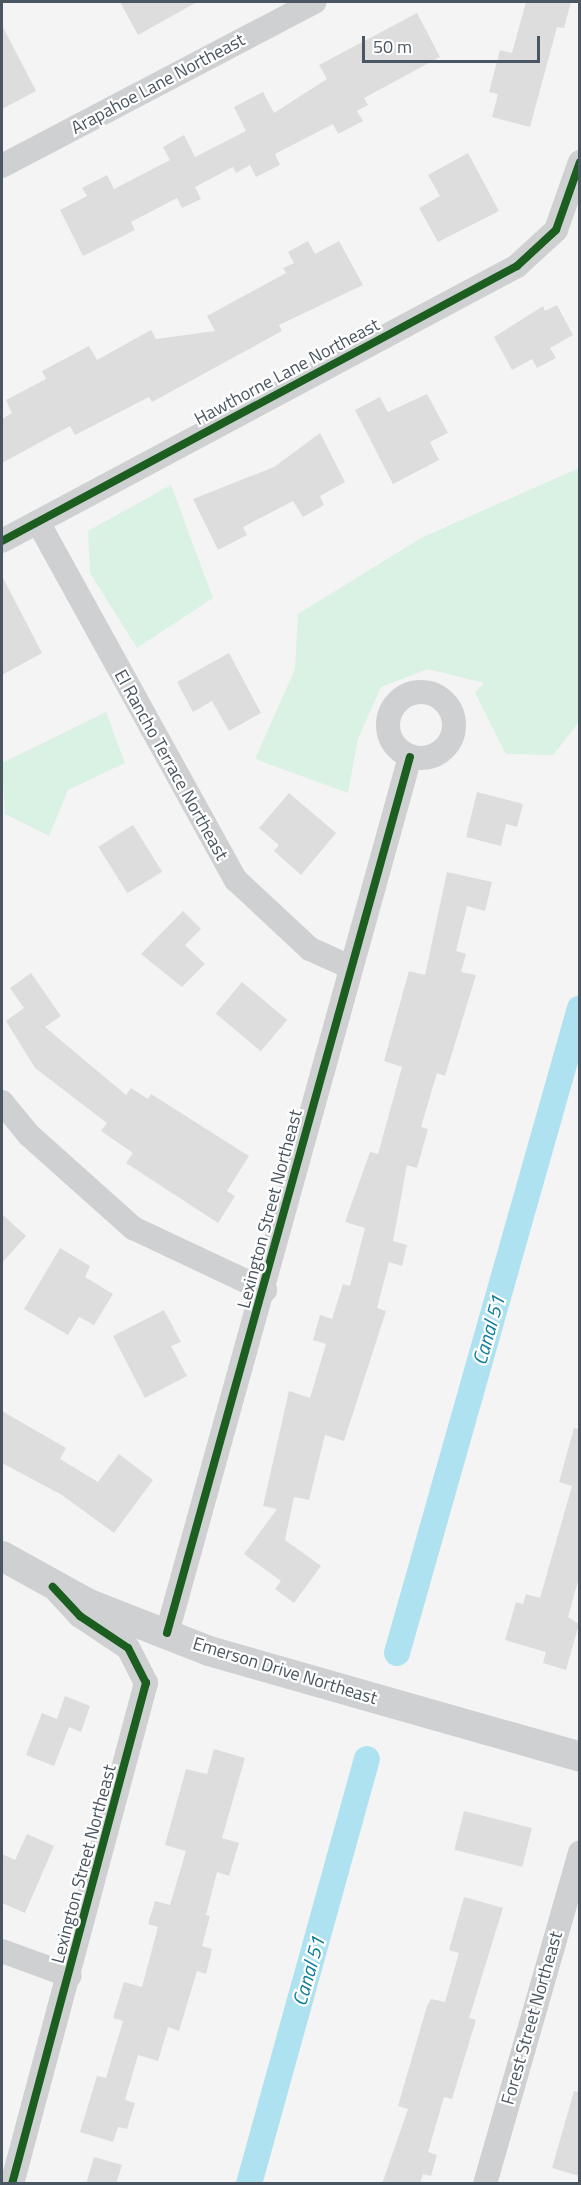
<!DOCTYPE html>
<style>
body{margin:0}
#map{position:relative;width:581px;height:2185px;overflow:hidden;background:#f4f4f4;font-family:"Titillium Web",sans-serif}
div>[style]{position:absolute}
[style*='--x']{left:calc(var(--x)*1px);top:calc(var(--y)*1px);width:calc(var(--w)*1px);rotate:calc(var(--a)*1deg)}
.green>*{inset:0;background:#d9f2e3}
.canal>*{height:26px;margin:-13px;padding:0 13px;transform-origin:13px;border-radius:13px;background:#aee2f0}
.building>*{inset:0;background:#ddddde;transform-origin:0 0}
.minor>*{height:24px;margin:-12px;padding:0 12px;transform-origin:12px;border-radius:12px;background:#ced0d2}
.minor>.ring{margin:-12px;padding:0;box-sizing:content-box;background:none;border:24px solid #ced0d2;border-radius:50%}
.tertiary>*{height:30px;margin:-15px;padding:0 15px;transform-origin:15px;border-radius:15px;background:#ced0d2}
.cycleway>*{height:8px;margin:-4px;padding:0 4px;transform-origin:4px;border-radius:4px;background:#1b5e20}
span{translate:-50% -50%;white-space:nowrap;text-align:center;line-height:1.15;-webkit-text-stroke:4.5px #fff;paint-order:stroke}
.street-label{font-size:18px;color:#4a5661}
.water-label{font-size:20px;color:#0c7c9b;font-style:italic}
.frame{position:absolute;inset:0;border:3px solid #4a5661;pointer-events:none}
.scale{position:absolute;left:362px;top:36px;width:178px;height:27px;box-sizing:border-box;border:3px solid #4a5661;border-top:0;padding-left:8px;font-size:18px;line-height:21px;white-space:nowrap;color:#4a5661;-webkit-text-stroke:4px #fff;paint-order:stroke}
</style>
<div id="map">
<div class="green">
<div style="clip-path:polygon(579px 468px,579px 722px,553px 755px,506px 754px,475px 693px,484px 683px,428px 669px,381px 687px,358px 739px,348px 793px,255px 759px,295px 669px,298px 614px,421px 538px)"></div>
<div style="clip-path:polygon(171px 485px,213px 598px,137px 648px,90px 573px,88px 531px)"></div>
<div style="clip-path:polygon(106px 712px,125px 763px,68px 790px,49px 836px,5px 814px,2px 763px)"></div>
</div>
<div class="canal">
<div style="--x:397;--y:1653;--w:670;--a:-74.16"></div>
<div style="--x:249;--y:2184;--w:441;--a:-74.5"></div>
</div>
<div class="building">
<div style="clip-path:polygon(120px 2px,197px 2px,138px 35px)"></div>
<div style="clip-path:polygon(526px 2px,571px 2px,564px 28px,557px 27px,530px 127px,492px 117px,498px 94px,489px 92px,500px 50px,512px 53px)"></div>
<div style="clip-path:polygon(417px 13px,440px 57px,364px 98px,368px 105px,357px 111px,363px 121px,338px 134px,333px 124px,275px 154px,280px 165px,256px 177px,250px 165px,236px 173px,233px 167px,195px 187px,201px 199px,182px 208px,177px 198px,131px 222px,135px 230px,83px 256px,60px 210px,87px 196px,82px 188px,107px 175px,114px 189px,170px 160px,163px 147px,184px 135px,195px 157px,246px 131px,234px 107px,263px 92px,274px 113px,327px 79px,319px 65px)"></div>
<div style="clip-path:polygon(2px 25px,36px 91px,2px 109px)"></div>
<div style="clip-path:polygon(468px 153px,499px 211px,438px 242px,419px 208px,440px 196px,428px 175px)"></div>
<div style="clip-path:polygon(308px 241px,315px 254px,339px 241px,363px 285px,279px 325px,282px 331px,152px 402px,149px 397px,75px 435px,70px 426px,2px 463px,2px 419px,12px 413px,6px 400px,46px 379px,42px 371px,89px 346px,97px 360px,151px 330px,156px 339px,215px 331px,207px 316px,286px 273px,283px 268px,294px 263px,288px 252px)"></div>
<div style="clip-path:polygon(557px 305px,573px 335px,550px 348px,556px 358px,537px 368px,532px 359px,512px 370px,494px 337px,543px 306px,545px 311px)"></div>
<div style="clip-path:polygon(427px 394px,448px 433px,430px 442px,439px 460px,393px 484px,355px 410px,380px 397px,388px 412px)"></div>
<div style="clip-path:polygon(320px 433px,345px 482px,320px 496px,324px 505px,303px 517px,293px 501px,243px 527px,247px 535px,218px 550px,193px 499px,274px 467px)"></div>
<div style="clip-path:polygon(2px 576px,42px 653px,2px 675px)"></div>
<div style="clip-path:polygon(229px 653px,261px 713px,229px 731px,212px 701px,193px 712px,177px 682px)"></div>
<div style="clip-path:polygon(477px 792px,523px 804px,517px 827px,506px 824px,501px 846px,466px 837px)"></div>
<div style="clip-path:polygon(289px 793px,336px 833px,301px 875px,274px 851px,279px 845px,259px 828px)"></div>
<div style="left:133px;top:825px;width:55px;height:41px;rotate:58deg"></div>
<div style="clip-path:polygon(447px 872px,492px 882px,485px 911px,467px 906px,456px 951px,466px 954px,461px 972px,476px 975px,445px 1076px,437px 1073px,421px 1127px,428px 1129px,417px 1168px,407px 1165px,393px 1241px,407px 1245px,402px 1266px,389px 1262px,377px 1308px,386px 1311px,344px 1441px,325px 1435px,309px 1500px,294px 1497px,285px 1540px,321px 1566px,294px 1603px,275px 1589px,281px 1581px,244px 1554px,277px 1509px,263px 1506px,289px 1391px,310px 1398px,326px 1344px,313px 1340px,320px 1315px,332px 1319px,343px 1284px,350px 1286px,365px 1228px,345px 1222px,370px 1152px,378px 1154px,402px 1067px,384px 1061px,409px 971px,425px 975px)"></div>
<div style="clip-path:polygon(183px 911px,201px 929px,185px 945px,205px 964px,182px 987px,141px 954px)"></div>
<div style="clip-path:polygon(31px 973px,61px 1016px,45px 1027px,126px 1095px,131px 1088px,148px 1099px,151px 1094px,249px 1156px,227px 1191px,235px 1196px,218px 1223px,126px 1163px,133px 1153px,101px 1131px,107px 1123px,35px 1068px,6px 1021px,24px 1008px,10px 988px)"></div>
<div style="left:242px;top:982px;width:59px;height:41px;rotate:40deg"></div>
<div style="clip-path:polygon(2px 1214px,26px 1236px,2px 1263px)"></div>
<div style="clip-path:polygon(60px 1248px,90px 1266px,85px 1277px,113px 1294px,94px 1325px,79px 1317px,68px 1335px,24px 1309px)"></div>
<div style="clip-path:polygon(164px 1310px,181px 1342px,171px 1346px,187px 1376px,145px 1398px,113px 1336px)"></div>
<div style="clip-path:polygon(2px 1411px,66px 1448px,60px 1459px,98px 1482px,119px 1454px,153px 1480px,114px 1533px,62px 1495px,2px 1463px)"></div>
<div style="clip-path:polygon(574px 1428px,579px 1429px,579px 1577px,568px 1617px,579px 1624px,566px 1670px,543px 1663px,546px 1652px,505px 1640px,516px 1602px,523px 1604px,526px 1594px,540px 1598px,572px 1486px,559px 1482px)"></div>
<div style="clip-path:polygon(65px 1696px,90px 1706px,81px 1732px,69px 1727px,54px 1766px,26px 1755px,42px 1713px,57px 1719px)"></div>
<div style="clip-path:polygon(214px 1749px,245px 1758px,222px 1838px,239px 1843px,229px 1876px,217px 1872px,206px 1915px,210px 1916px,202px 1946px,212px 1949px,206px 1974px,197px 1971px,179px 2031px,168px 2027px,158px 2061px,138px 2055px,125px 2100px,135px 2103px,127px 2129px,118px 2127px,113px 2142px,80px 2132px,97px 2076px,106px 2078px,123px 2021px,113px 2018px,124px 1982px,142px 1987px,158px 1927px,148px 1924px,155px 1901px,170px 1905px,186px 1851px,165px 1845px,186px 1769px,207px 1774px)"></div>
<div style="left:464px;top:1811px;width:70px;height:40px;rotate:14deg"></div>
<div style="clip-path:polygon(27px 1834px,54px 1846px,25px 1913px,2px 1903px,2px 1854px,15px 1860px)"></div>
<div style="clip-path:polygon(464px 1897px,503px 1908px,469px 2018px,476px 2020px,452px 2099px,444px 2097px,428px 2152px,437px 2155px,431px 2176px,423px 2174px,420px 2184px,382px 2184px,408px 2109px,398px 2106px,427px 2006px,431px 1999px,445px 2002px,459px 1953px,449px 1950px)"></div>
<div style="clip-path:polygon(574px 2091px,579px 2092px,579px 2176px,552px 2168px)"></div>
<div style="clip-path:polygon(94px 2157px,122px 2165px,116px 2184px,86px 2184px)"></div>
</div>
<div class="minor">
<div style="--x:2;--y:166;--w:353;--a:-27.7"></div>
<div style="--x:38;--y:522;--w:409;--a:61.1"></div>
<div style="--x:236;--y:880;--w:101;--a:43"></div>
<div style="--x:310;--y:949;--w:44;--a:24.2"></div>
<div style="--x:2;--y:541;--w:584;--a:-28.1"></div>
<div style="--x:517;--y:266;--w:53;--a:-42.7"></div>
<div style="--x:556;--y:230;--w:72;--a:-70.6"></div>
<div class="ring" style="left:388px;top:692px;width:42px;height:42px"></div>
<div style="--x:2;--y:1102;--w:43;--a:50.7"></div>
<div style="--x:29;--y:1135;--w:140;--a:41.8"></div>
<div style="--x:133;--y:1228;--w:146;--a:25.2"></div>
<div style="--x:167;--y:1633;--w:909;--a:-74.5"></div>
<div style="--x:2;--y:1951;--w:72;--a:20.2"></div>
<div style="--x:12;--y:2184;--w:519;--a:-75.03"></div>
<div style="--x:146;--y:1683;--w:39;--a:-117"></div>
<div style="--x:128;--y:1648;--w:58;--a:-146.3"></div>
<div style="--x:80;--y:1616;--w:33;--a:-133"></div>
<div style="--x:485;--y:2184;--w:345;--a:-74"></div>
</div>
<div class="tertiary">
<div style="--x:2;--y:1556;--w:99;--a:28.9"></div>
<div style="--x:89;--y:1604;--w:129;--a:21.4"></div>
<div style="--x:209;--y:1651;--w:386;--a:15.9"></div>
</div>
<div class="cycleway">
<div style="--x:2;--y:541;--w:584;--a:-28.1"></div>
<div style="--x:517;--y:266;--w:53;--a:-42.7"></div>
<div style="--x:556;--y:230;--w:72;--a:-70.6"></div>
<div style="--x:167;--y:1633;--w:909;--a:-74.5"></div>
<div style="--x:12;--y:2184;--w:519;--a:-75.03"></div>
<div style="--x:146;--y:1683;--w:39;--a:-117"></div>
<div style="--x:128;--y:1648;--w:58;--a:-146.3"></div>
<div style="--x:80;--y:1616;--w:40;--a:-133"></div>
</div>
<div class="street-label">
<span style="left:158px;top:84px;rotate:-28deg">Arapahoe Lane Northeast</span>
<span style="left:287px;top:372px;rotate:-28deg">Hawthorne Lane Northeast</span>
<span style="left:171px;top:765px;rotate:61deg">El Rancho Terrace Northeast</span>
<span style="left:270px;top:1209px;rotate:-75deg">Lexington Street Northeast</span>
<span style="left:285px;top:1671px;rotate:17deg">Emerson Drive Northeast</span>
<span style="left:84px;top:1864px;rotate:-75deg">Lexington Street Northeast</span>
<span style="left:532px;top:2018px;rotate:-74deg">Forest Street Northeast</span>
</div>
<div class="water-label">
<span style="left:488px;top:1330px;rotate:-74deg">Canal 51</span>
<span style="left:308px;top:1971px;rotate:-74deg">Canal 51</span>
</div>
<div class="frame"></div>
<div class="scale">50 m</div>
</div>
